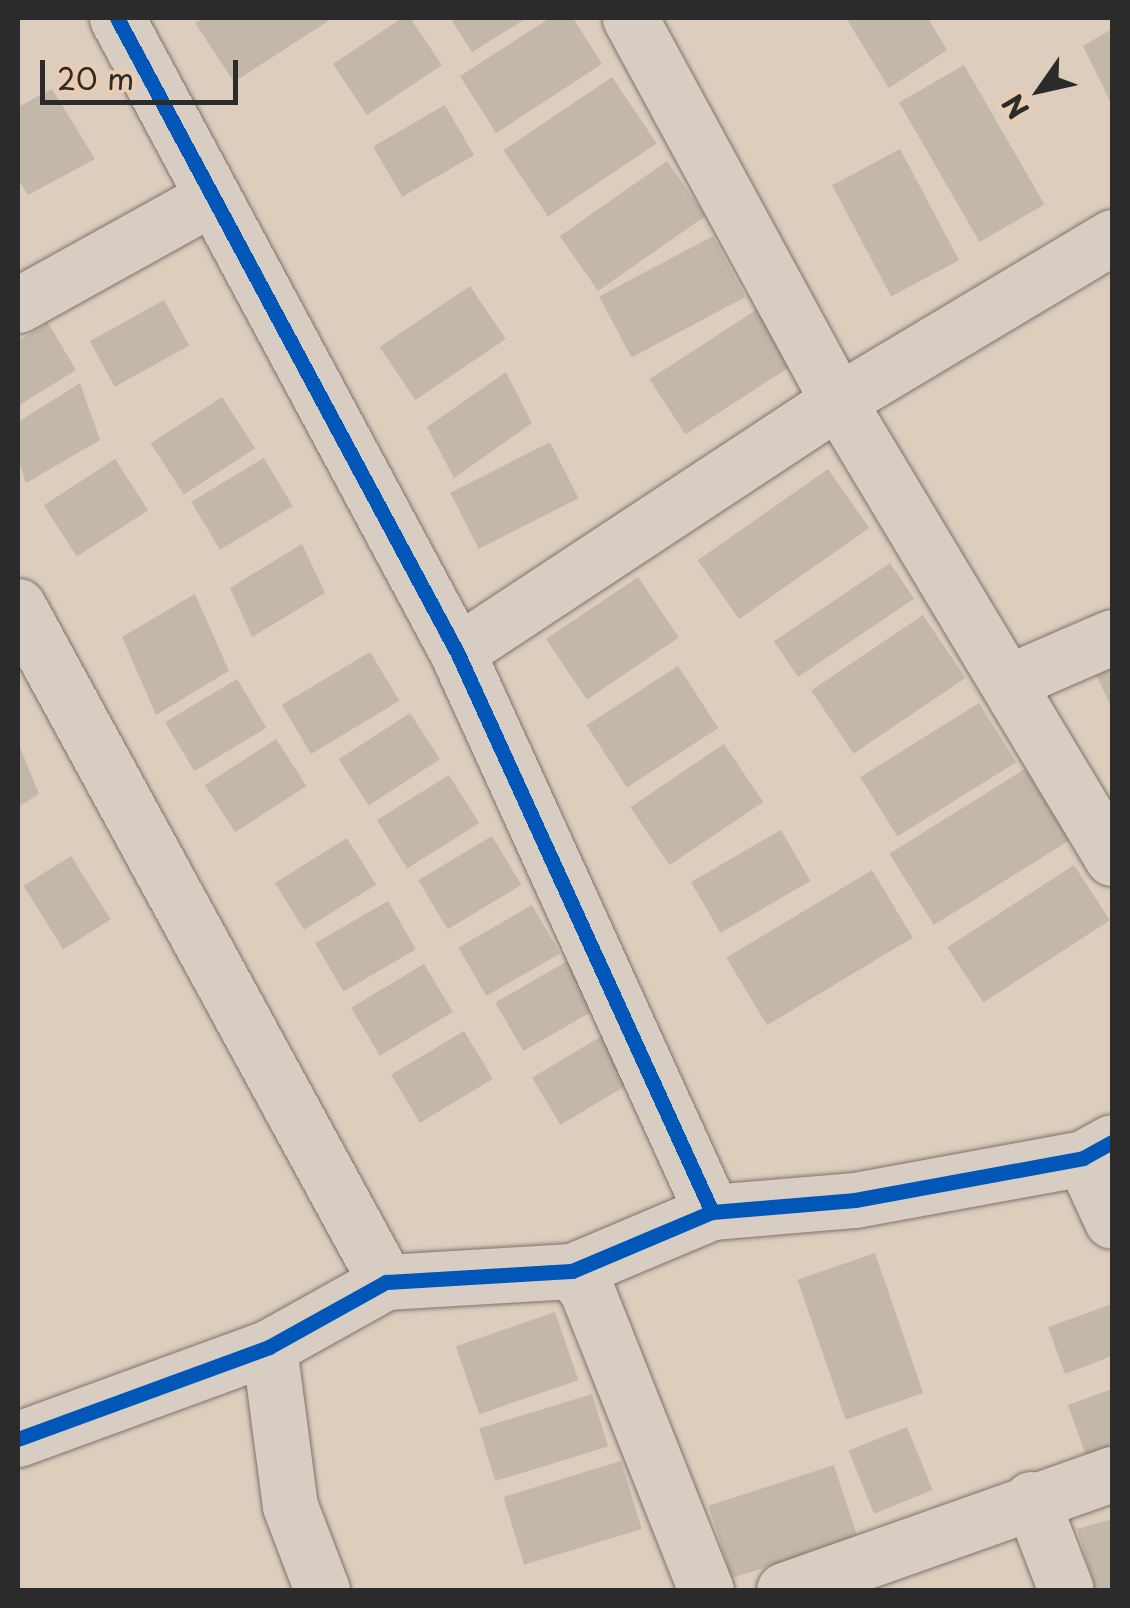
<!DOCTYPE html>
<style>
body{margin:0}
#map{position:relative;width:1130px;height:1608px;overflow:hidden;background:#ddcdbd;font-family:"Playpen Sans",sans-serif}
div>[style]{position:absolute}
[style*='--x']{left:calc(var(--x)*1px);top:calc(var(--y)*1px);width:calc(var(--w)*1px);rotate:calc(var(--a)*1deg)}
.building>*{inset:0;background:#c3b8a7;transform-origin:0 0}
.roads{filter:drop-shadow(0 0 2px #7b746d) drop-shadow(0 0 2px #7b746d)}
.minor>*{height:55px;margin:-27.5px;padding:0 27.5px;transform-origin:27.5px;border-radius:27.5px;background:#d8cdc2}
.cycleway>*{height:15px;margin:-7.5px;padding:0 7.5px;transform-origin:7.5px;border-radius:7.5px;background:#0057b8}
span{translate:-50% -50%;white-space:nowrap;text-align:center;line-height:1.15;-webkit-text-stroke:9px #eacdb0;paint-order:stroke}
.frame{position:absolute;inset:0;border:20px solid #2b2b2b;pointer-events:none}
.north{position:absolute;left:990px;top:40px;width:100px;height:100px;-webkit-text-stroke:8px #eacdb0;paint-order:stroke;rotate:236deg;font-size:28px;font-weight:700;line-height:40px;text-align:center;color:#2b2b2b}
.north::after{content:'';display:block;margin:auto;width:35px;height:45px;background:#2b2b2b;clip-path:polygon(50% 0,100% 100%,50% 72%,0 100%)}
.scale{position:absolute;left:40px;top:60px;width:198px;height:45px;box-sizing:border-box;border:5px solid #2b2b2b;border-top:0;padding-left:12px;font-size:30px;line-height:35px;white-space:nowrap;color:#2b2b2b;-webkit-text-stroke:8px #eacdb0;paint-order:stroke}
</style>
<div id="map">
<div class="building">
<div style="clip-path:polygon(203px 18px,333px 18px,234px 82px,195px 23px)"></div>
<div style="clip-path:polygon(402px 18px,410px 18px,442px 65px,367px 115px,333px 64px)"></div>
<div style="clip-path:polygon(450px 18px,527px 18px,472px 52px)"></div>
<div style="clip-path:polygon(550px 18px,573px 18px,602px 64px,496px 133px,460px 76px)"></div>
<div style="clip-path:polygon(846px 18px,928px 18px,947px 50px,889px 88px)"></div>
<div style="clip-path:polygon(1112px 29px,1112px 105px,1083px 46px)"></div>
<div style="left:964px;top:65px;width:161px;height:75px;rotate:60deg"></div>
<div style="left:612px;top:77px;width:80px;height:131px;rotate:56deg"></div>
<div style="clip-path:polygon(52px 89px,95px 159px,28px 195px,18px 179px,18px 107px)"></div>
<div style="left:445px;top:105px;width:58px;height:83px;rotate:60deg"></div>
<div style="left:900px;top:149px;width:126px;height:77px;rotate:62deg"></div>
<div style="left:667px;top:161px;width:67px;height:131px;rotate:55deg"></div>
<div style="left:713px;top:236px;width:69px;height:129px;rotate:62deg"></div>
<div style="left:470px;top:286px;width:64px;height:109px;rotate:56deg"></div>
<div style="left:164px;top:300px;width:52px;height:85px;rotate:61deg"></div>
<div style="left:756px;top:310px;width:66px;height:127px;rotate:57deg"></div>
<div style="clip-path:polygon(48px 323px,76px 370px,18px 406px,18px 341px)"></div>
<div style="clip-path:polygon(506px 372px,532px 423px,454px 478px,427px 427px)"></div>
<div style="clip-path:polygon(80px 383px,100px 440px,26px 483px,18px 458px,18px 422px)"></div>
<div style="left:222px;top:397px;width:61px;height:85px;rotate:57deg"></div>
<div style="left:550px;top:442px;width:63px;height:112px;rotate:63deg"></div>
<div style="left:264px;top:458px;width:56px;height:85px;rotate:59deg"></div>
<div style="left:115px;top:459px;width:61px;height:85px;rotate:57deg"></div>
<div style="left:828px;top:469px;width:72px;height:159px;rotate:55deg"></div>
<div style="clip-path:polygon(302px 544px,325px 593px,252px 637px,230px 588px)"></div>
<div style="left:890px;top:563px;width:43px;height:140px;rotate:56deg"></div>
<div style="left:638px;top:577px;width:73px;height:111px;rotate:56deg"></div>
<div style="clip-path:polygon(195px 594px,229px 671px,156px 715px,122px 637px)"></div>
<div style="left:923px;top:615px;width:76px;height:135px;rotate:56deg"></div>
<div style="left:370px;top:652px;width:57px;height:103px;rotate:59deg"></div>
<div style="clip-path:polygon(1112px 661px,1112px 709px,1094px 670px)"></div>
<div style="left:678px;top:666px;width:74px;height:109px;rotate:57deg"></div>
<div style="left:237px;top:679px;width:57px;height:84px;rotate:59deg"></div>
<div style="left:979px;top:703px;width:70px;height:140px;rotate:58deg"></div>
<div style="left:410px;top:713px;width:55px;height:85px;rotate:57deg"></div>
<div style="left:276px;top:739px;width:56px;height:85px;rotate:57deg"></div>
<div style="clip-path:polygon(18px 742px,39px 794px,18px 807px)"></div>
<div style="left:724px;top:744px;width:70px;height:113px;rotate:56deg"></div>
<div style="left:1025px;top:769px;width:84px;height:160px;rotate:58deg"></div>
<div style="left:449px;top:775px;width:57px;height:85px;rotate:58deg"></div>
<div style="left:781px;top:830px;width:59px;height:104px;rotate:60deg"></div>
<div style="left:492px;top:836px;width:57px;height:86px;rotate:59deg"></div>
<div style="left:347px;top:838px;width:55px;height:85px;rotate:58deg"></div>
<div style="left:71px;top:856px;width:75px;height:56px;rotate:58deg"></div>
<div style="left:1074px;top:865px;width:66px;height:151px;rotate:57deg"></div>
<div style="left:872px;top:870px;width:79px;height:170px;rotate:59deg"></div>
<div style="left:388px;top:901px;width:56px;height:84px;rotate:60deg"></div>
<div style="left:532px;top:905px;width:56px;height:85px;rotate:60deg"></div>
<div style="left:569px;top:960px;width:56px;height:85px;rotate:60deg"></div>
<div style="left:424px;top:964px;width:56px;height:85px;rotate:59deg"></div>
<div style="left:464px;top:1031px;width:56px;height:85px;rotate:59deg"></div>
<div style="left:605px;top:1034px;width:55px;height:85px;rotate:59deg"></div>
<div style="left:875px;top:1253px;width:148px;height:82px;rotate:71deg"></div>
<div style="clip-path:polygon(1112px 1304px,1112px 1356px,1065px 1374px,1048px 1327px)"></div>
<div style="left:555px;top:1312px;width:72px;height:105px;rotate:71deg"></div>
<div style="clip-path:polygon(1112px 1389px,1112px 1450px,1087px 1459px,1068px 1405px)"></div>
<div style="left:592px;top:1394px;width:55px;height:118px;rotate:73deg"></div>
<div style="left:907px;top:1427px;width:68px;height:63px;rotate:68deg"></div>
<div style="left:621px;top:1461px;width:71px;height:123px;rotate:73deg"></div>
<div style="left:834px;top:1465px;width:76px;height:132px;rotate:72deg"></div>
<div style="clip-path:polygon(1112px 1519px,1112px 1590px,1096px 1590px,1077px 1529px)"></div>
</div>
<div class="roads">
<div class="minor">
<div style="--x:117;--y:18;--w:719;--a:61.8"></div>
<div style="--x:457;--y:652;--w:615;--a:65.52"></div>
<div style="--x:630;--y:18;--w:436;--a:61.5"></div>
<div style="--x:838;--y:401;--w:533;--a:59.05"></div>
<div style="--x:18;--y:305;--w:218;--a:-29"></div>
<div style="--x:18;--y:606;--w:770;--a:61.44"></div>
<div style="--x:457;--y:652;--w:456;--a:-33.4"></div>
<div style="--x:838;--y:401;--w:319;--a:-30.9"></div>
<div style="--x:1008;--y:682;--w:113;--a:-23.4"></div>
<div style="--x:1083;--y:1158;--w:69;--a:65.3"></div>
<div style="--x:572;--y:1271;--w:25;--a:53"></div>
<div style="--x:587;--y:1291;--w:322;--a:68.3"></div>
<div style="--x:269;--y:1347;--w:160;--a:82.5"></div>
<div style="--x:290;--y:1506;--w:90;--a:69.1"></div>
<div style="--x:18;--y:1439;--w:267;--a:-20.1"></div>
<div style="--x:269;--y:1347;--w:134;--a:-29.1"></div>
<div style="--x:386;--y:1282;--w:186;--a:-3.4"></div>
<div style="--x:572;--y:1271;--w:152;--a:-22.9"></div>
<div style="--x:712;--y:1212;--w:144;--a:-4.8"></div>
<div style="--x:855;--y:1200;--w:232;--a:-10.4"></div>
<div style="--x:1083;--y:1158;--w:33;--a:-29"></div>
<div style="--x:1031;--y:1499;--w:97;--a:69"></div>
<div style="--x:784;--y:1590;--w:348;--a:-19.5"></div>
</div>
</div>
<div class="cycleway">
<div style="--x:117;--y:18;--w:719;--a:61.8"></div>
<div style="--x:457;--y:652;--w:615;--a:65.52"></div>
<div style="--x:18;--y:1439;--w:267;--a:-20.1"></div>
<div style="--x:269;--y:1347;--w:134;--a:-29.1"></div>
<div style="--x:386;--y:1282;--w:186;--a:-3.4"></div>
<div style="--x:572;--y:1271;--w:152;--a:-22.9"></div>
<div style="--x:712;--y:1212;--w:144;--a:-4.8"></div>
<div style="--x:855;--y:1200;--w:232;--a:-10.4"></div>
<div style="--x:1083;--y:1158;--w:33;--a:-29"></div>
</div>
<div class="frame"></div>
<div class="north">N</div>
<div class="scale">20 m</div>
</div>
